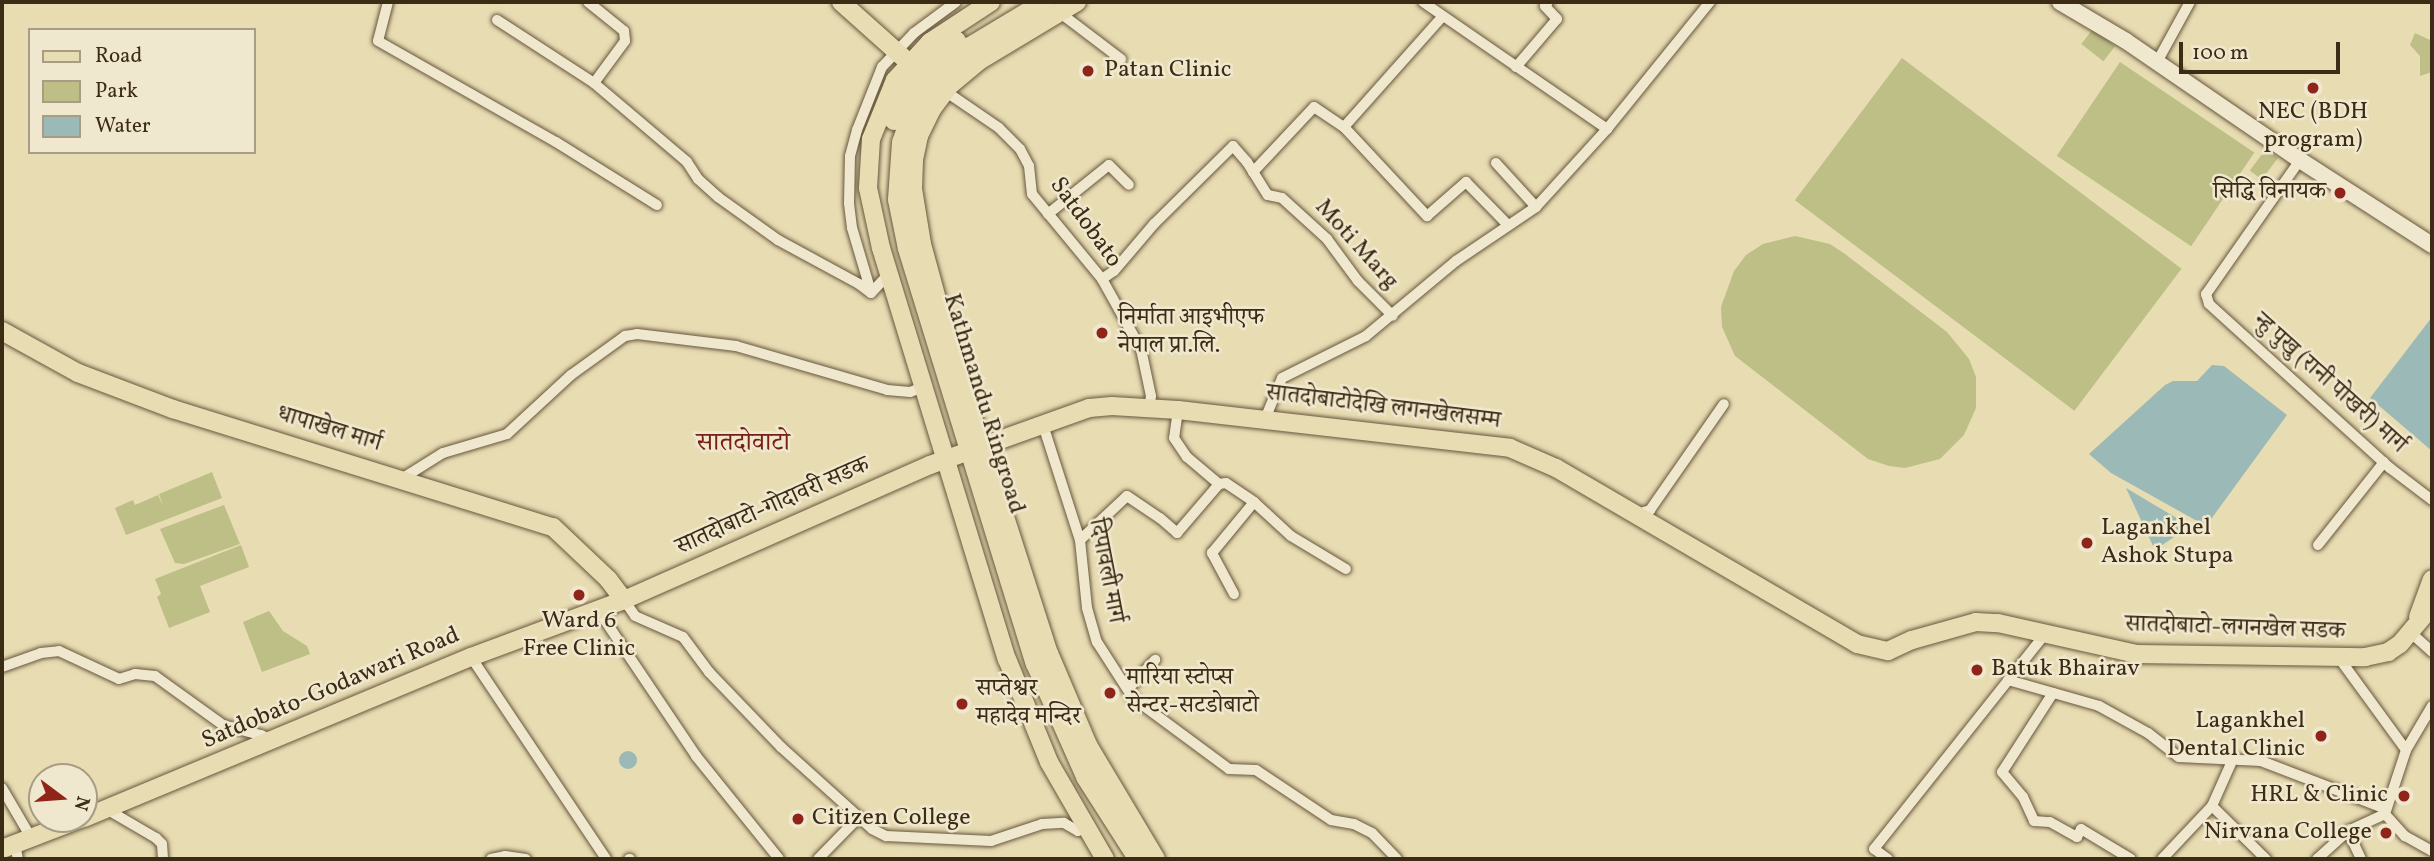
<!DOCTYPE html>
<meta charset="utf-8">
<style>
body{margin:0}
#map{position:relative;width:2434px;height:861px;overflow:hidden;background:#e8dcb3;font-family:Vollkorn,"Noto Serif Devanagari",serif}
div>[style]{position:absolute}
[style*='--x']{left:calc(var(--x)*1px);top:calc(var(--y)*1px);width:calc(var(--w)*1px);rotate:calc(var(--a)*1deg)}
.green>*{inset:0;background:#bebe87;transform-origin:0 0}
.water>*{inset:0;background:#9bb9b7}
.round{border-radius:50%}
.roads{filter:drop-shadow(0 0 2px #67573c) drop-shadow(0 0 2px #67573c)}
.street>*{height:10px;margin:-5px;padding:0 5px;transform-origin:5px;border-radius:5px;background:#f0e8ce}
.secondary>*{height:16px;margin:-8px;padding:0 8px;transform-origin:8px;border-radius:8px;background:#f0e8ce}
.primary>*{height:18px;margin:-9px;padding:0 9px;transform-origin:9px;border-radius:9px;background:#e8dcb3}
.highway>*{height:21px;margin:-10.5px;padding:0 10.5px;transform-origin:10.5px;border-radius:10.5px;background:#e8dcb3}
.dots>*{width:19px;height:19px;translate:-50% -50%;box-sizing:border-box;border:4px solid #f0e8ce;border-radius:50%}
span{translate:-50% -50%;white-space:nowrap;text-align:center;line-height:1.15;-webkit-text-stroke:5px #f0e8ce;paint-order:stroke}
.poi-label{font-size:24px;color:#3c2b15}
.left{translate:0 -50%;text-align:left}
.right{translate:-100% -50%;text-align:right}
.street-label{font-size:24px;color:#3c2b15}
.neighbourhood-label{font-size:26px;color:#7a1f14}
.frame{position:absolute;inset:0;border:4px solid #3c2b15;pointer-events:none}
.legend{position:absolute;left:28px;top:28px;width:228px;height:126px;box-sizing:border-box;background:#f0e8ce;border:2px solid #a89c84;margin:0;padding:9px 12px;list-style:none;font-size:21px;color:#3c2b15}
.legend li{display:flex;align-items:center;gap:14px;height:35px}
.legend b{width:35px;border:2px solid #a89c84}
.north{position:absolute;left:28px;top:763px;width:70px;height:70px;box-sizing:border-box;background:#f0e8ce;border:2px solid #a89c84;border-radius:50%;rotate:106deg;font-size:19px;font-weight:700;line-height:28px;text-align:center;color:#3c2b15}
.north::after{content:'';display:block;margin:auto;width:24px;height:32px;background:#8f2418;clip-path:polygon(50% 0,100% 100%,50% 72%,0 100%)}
.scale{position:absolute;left:2179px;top:42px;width:161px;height:32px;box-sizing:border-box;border:4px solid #3c2b15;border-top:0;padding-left:9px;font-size:21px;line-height:24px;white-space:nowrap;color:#3c2b15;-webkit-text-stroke:5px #f0e8ce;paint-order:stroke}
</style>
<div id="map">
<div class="green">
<div style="left:2093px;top:29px;width:28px;height:19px;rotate:38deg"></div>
<div style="clip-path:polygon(2415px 33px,2432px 41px,2432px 72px,2420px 76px,2420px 56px,2410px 45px)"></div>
<div style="left:1902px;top:58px;width:350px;height:178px;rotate:37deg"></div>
<div style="left:2120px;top:62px;width:162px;height:113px;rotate:34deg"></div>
<div style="left:2266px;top:149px;width:15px;height:27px;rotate:37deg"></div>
<div style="clip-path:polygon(1795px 236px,1830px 244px,1845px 254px,1947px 332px,1969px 359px,1976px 377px,1976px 408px,1964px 435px,1940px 459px,1905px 468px,1889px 466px,1868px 459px,1735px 356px,1722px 327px,1721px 307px,1734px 271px,1746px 255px,1763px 244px)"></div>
<div style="clip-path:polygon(212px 472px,222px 498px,126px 535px,115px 508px,133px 500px,135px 505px,158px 495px,163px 506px,159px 494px)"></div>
<div style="clip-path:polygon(224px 505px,240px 544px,184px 564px,175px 563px,160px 529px)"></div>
<div style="clip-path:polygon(241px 545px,249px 567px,200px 586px,210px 612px,169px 628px,157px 597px,161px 594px,155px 579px)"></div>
<div style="clip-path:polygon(269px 611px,283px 631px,307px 646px,310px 654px,262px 672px,243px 622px)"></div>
</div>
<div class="water">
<div style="clip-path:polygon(2432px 317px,2432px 451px,2370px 398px)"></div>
<div style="clip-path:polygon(2212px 365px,2224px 366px,2287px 415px,2206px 526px,2111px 473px,2089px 454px,2165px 385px,2173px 381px,2197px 381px)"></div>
<div style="clip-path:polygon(2126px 488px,2190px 526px,2155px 550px)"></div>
<div class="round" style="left:619px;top:751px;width:18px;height:18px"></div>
</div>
<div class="roads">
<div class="street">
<div style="--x:388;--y:2;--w:40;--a:104.4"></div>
<div style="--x:378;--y:41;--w:205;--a:29.6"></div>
<div style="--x:556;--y:142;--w:119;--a:32"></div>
<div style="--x:588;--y:2;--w:46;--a:38.9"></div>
<div style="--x:624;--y:31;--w:10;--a:84"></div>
<div style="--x:625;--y:41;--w:52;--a:126.4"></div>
<div style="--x:1423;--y:2;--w:224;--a:34.6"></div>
<div style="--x:1059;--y:12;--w:78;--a:37.2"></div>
<div style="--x:497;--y:20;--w:116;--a:33"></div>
<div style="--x:594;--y:83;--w:122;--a:40.3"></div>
<div style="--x:687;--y:162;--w:20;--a:57"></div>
<div style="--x:698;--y:179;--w:27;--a:42"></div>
<div style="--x:718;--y:197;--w:74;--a:35.6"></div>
<div style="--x:778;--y:240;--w:92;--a:28.5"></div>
<div style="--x:859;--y:284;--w:15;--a:37"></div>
<div style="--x:871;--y:293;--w:26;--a:-47"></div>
<div style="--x:2157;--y:62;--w:68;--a:-61.2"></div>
<div style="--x:1516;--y:67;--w:63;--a:-49.5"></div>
<div style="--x:1557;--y:19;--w:18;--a:-133"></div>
<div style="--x:1545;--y:6;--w:5;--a:-53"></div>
<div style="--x:945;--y:91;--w:65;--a:34.4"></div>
<div style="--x:999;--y:128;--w:30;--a:45"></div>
<div style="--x:1020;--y:149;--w:19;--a:62"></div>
<div style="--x:1029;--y:166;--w:28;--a:84"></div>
<div style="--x:1032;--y:194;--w:110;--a:50.5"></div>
<div style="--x:1102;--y:279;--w:80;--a:60.9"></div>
<div style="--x:1141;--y:349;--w:48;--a:78"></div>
<div style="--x:1151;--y:396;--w:12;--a:99"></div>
<div style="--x:1344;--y:127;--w:122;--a:47"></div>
<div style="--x:1427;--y:216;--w:52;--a:-41.1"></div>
<div style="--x:1466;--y:182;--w:59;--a:45.7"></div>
<div style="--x:2300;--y:160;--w:164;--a:125"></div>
<div style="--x:2206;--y:294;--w:10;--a:73"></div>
<div style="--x:2209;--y:304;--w:244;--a:42.2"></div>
<div style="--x:2390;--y:468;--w:53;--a:37.3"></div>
<div style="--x:1496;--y:163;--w:59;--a:47.7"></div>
<div style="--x:1253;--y:172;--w:89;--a:-46.8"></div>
<div style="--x:1314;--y:107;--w:36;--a:34"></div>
<div style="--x:1344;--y:127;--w:147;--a:-48.3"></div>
<div style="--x:1048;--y:214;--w:78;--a:-38.8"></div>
<div style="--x:1109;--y:165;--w:28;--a:45"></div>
<div style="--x:1102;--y:279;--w:14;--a:-34"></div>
<div style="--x:1114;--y:271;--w:62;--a:-49.6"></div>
<div style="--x:1154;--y:224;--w:111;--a:-44.6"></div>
<div style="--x:1233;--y:146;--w:21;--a:49"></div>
<div style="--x:1247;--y:162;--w:39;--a:58"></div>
<div style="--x:1268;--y:195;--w:14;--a:12"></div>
<div style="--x:1282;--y:198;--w:61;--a:42.3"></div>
<div style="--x:1327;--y:239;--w:52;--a:53.6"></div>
<div style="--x:1358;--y:281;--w:49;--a:45"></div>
<div style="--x:871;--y:292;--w:67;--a:-106.5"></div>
<div style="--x:852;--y:228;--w:25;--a:-97"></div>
<div style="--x:849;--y:203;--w:47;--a:-88.8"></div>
<div style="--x:850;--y:156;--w:27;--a:-75"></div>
<div style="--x:857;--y:130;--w:68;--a:-68.4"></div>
<div style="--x:882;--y:67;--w:47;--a:-46.7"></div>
<div style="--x:914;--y:33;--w:52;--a:-36.4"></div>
<div style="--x:1178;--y:410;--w:28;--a:98"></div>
<div style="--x:1174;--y:438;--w:23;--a:56"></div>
<div style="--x:1187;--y:457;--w:42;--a:40.2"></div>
<div style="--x:1219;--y:484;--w:7;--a:-8"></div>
<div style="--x:1226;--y:483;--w:34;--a:34"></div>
<div style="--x:1254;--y:502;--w:50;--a:42.6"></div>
<div style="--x:1291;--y:536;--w:64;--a:31"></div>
<div style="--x:1265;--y:419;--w:44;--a:-67.5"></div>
<div style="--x:1282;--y:378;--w:94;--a:-26.6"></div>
<div style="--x:1366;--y:336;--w:117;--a:-39.8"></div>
<div style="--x:1456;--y:261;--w:97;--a:-34"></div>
<div style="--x:1536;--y:207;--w:105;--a:-47.7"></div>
<div style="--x:1607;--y:129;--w:164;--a:-51"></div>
<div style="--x:1043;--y:425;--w:121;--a:72.2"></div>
<div style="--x:1080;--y:540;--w:68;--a:84.1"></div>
<div style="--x:1087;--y:608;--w:35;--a:74"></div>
<div style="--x:1097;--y:642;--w:67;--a:57.3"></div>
<div style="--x:1133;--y:698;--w:119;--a:36.5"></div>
<div style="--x:1229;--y:769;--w:27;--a:2"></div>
<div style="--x:1256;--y:770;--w:90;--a:33.7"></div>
<div style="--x:1331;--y:820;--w:23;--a:10"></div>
<div style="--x:1354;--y:824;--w:20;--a:27"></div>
<div style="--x:1372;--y:833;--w:36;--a:46"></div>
<div style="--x:403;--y:478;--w:47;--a:-32"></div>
<div style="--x:443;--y:453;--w:67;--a:-16.5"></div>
<div style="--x:507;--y:434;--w:87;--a:-42.7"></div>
<div style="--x:571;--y:375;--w:67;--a:-35.8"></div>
<div style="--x:625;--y:336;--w:12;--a:-9"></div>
<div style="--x:637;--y:334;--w:100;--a:6.9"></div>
<div style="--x:736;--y:346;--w:157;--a:16.2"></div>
<div style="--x:887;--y:390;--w:23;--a:5"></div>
<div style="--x:910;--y:392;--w:15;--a:-20"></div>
<div style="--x:1637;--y:514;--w:14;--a:-17"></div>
<div style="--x:1650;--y:510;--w:129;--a:-55.1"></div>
<div style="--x:1080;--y:540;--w:64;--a:-43.1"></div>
<div style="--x:1127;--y:496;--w:40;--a:34"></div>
<div style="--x:1160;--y:518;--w:23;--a:41"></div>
<div style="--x:1177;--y:533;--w:65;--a:-49.4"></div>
<div style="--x:2318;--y:545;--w:106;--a:-51.5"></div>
<div style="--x:1234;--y:594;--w:47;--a:-118.2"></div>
<div style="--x:1212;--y:553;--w:66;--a:-50.5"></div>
<div style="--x:624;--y:600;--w:19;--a:55"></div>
<div style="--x:635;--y:616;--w:52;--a:23.6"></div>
<div style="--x:683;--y:637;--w:44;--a:53.4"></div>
<div style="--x:709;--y:672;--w:104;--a:46.2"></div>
<div style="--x:781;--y:747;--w:122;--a:42"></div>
<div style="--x:872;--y:829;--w:16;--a:27"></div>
<div style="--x:886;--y:836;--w:105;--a:2.7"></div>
<div style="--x:991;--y:841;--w:54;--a:-18.4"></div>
<div style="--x:1042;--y:824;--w:22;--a:-3"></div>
<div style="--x:1064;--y:823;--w:16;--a:30"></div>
<div style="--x:1078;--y:831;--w:8;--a:-23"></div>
<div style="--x:598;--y:610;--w:176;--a:56.1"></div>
<div style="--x:696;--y:756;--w:132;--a:51.1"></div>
<div style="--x:2410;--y:632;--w:30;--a:42"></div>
<div style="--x:471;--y:657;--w:243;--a:56.2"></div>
<div style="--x:2339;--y:658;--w:114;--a:53.9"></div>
<div style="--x:2;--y:667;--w:41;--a:-19.7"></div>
<div style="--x:41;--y:653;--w:18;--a:-6"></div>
<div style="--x:59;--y:651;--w:66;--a:25"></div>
<div style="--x:119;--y:679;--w:17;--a:-17"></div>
<div style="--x:135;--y:674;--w:20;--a:6"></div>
<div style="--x:155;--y:676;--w:84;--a:35.8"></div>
<div style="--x:223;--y:725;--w:39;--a:15"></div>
<div style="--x:261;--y:735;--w:11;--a:27"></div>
<div style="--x:2008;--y:680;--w:95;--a:15.9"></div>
<div style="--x:2099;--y:706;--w:56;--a:28.9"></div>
<div style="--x:2148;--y:733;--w:39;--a:38"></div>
<div style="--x:2179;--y:757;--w:82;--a:2.8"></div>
<div style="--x:2261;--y:761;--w:134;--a:21"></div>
<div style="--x:1128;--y:689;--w:40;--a:-47"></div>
<div style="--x:2053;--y:693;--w:94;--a:122.8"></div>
<div style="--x:2002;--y:772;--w:33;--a:50"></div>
<div style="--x:2023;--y:797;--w:26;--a:65"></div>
<div style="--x:2034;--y:821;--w:16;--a:4"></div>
<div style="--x:2050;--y:822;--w:31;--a:29"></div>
<div style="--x:2077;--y:837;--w:9;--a:-63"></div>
<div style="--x:2081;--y:829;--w:58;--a:31"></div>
<div style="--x:2;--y:788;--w:56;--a:59.7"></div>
<div style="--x:2212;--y:806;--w:76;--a:44.5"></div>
<div style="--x:108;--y:810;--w:56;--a:30.3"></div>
<div style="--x:156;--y:838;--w:8;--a:45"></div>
<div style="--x:162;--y:844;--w:15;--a:86"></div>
<div style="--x:2385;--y:814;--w:30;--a:48"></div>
<div style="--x:2405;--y:836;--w:31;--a:29"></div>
<div style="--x:2348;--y:831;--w:31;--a:65"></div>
<div style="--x:15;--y:844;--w:15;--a:79"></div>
<div style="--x:491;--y:859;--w:14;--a:-12"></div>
<div style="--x:505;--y:856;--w:21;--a:8"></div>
<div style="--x:629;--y:859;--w:1;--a:0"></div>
<div style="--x:818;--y:859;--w:59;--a:-45.7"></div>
<div style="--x:1888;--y:859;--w:17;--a:-144"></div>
<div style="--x:1874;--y:849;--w:276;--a:-51.5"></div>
<div style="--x:2162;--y:859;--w:73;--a:-46.7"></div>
<div style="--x:2212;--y:806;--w:49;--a:-66"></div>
<div style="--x:2317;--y:859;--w:42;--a:-42.1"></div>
<div style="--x:2348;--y:831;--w:41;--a:-24.7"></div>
<div style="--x:2385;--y:814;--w:67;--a:-71.8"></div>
<div style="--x:2406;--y:750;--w:51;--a:-59.4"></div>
</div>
<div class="secondary">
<div style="--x:2060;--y:2;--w:77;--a:30.6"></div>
<div style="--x:2126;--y:41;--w:211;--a:34.4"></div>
<div style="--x:2300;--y:160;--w:157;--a:32.8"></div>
</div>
<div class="primary">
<div style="--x:841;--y:2;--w:101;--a:41.8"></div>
<div style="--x:991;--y:2;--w:73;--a:146.7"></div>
<div style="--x:930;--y:42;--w:52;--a:132.6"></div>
<div style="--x:895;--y:80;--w:64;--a:112.1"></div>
<div style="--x:871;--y:139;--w:49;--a:93.5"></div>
<div style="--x:868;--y:188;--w:61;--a:77.8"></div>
<div style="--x:881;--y:248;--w:430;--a:73"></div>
<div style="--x:1007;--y:659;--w:111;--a:67.8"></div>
<div style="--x:1049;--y:762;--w:112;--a:60"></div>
<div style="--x:1077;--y:2;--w:114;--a:149"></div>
<div style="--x:979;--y:61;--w:38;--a:140"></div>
<div style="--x:950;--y:85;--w:30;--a:127"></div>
<div style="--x:932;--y:109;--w:30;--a:116"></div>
<div style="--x:919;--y:136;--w:25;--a:102"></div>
<div style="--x:914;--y:160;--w:29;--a:92"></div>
<div style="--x:913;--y:189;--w:56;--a:80.7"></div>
<div style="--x:922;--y:244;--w:95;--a:74.8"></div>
<div style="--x:947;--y:336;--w:333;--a:72.2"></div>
<div style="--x:1049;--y:653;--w:100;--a:67"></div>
<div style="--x:1088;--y:745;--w:133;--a:59.2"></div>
<div style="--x:2;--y:331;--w:87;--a:28.9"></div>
<div style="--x:78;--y:373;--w:102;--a:20.8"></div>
<div style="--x:173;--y:409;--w:398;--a:17.3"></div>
<div style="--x:553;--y:527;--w:76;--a:43.4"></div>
<div style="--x:608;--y:579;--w:26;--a:53"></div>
<div style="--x:2418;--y:617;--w:40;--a:-69.8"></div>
<div style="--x:84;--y:818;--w:419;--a:-22.6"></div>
<div style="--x:471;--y:657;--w:163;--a:-20.4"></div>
<div style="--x:624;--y:600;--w:334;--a:-23.8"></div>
<div style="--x:930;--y:465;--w:169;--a:-19.7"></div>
<div style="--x:1089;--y:408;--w:23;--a:-5"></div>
<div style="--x:1112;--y:406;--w:66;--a:3.5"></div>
<div style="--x:1178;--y:410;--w:334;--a:6.5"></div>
<div style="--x:1510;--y:448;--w:50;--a:23.5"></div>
<div style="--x:1556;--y:468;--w:349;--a:30.3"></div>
<div style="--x:1857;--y:644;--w:32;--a:13"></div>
<div style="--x:1888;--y:651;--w:26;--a:-25"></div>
<div style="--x:1912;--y:640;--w:66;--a:-15.7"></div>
<div style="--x:1976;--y:622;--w:22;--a:3"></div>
<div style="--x:1998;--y:623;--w:142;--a:12.6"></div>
<div style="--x:2137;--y:654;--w:228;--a:0.8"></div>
<div style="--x:2365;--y:657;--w:24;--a:-12"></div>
<div style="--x:2388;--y:652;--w:14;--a:-34"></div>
<div style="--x:2400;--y:644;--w:50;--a:-49.9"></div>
<div style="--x:2;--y:849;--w:84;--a:-21"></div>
</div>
<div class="highway">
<div style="--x:1045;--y:2;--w:87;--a:149"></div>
<div style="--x:970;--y:47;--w:64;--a:136.3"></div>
<div style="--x:924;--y:91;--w:27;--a:118"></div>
<div style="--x:911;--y:115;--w:28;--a:108"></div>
<div style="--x:902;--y:142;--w:57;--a:94"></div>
<div style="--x:898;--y:199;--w:50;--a:78.5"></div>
<div style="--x:908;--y:248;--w:434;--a:72.9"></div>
<div style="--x:1036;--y:663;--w:124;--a:66.1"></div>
<div style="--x:1086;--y:776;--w:98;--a:57.4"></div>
<div style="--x:894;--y:119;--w:54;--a:-61"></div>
<div style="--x:920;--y:72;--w:47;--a:-41.5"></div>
</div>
</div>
<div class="dots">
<div style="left:1088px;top:71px;background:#8f2418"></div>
<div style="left:2313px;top:88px;background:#8f2418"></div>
<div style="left:2340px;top:193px;background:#8f2418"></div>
<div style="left:1102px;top:333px;background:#8f2418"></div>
<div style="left:2087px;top:543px;background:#8f2418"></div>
<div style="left:579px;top:595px;background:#8f2418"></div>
<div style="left:1977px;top:670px;background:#8f2418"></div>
<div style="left:1110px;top:693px;background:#8f2418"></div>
<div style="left:962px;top:704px;background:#8f2418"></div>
<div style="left:2321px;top:736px;background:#8f2418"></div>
<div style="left:2404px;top:796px;background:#8f2418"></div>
<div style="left:798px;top:819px;background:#8f2418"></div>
<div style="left:2386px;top:833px;background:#8f2418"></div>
</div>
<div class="poi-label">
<span class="left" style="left:1104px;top:71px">Patan Clinic</span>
<span style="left:2313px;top:127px">NEC (BDH<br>program)</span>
<span class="right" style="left:2326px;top:193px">सिद्धि विनायक</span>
<span class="left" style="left:1118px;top:333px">निर्माता आइभीएफ<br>नेपाल प्रा.लि.</span>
<span class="left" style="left:2101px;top:543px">Lagankhel<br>Ashok Stupa</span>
<span style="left:579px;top:636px">Ward 6<br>Free Clinic</span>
<span class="left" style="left:1991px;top:670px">Batuk Bhairav</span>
<span class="left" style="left:1126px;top:693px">मारिया स्टोप्स<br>सेन्टर-सटडोबाटो</span>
<span class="left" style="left:976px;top:704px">सप्तेश्वर<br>महादेव मन्दिर</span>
<span class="right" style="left:2305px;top:736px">Lagankhel<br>Dental Clinic</span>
<span class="right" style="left:2388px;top:796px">HRL &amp; Clinic</span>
<span class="left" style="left:812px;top:819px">Citizen College</span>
<span class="right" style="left:2372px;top:833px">Nirvana College</span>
</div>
<div class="street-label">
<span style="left:1085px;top:223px;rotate:54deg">Satdobato</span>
<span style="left:1356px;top:245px;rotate:48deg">Moti Marg</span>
<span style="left:2329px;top:384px;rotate:42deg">न्हु पुखु (रानी पोखरी) मार्ग</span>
<span style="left:983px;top:404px;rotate:73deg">Kathmandu Ringroad</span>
<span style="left:1383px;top:408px;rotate:7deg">सातदोबाटोदेखि लगनखेलसम्म</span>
<span style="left:329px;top:430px;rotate:17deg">धापाखेल मार्ग</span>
<span style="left:773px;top:507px;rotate:-24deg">सातदोबाटो-गोदावरी सडक</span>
<span style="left:1105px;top:571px;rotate:79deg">दिपावली मार्ग</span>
<span style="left:2235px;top:629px;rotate:2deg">सातदोबाटो-लगनखेल सडक</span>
<span style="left:331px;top:689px;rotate:-23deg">Satdobato-Godawari Road</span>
</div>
<div class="neighbourhood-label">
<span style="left:743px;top:444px">सातदोवाटो</span>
</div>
<div class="frame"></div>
<ul class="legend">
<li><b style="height:9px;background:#e8dcb3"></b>Road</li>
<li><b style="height:19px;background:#bebe87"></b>Park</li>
<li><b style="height:19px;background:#9bb9b7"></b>Water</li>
</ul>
<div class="north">N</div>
<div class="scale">100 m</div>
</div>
